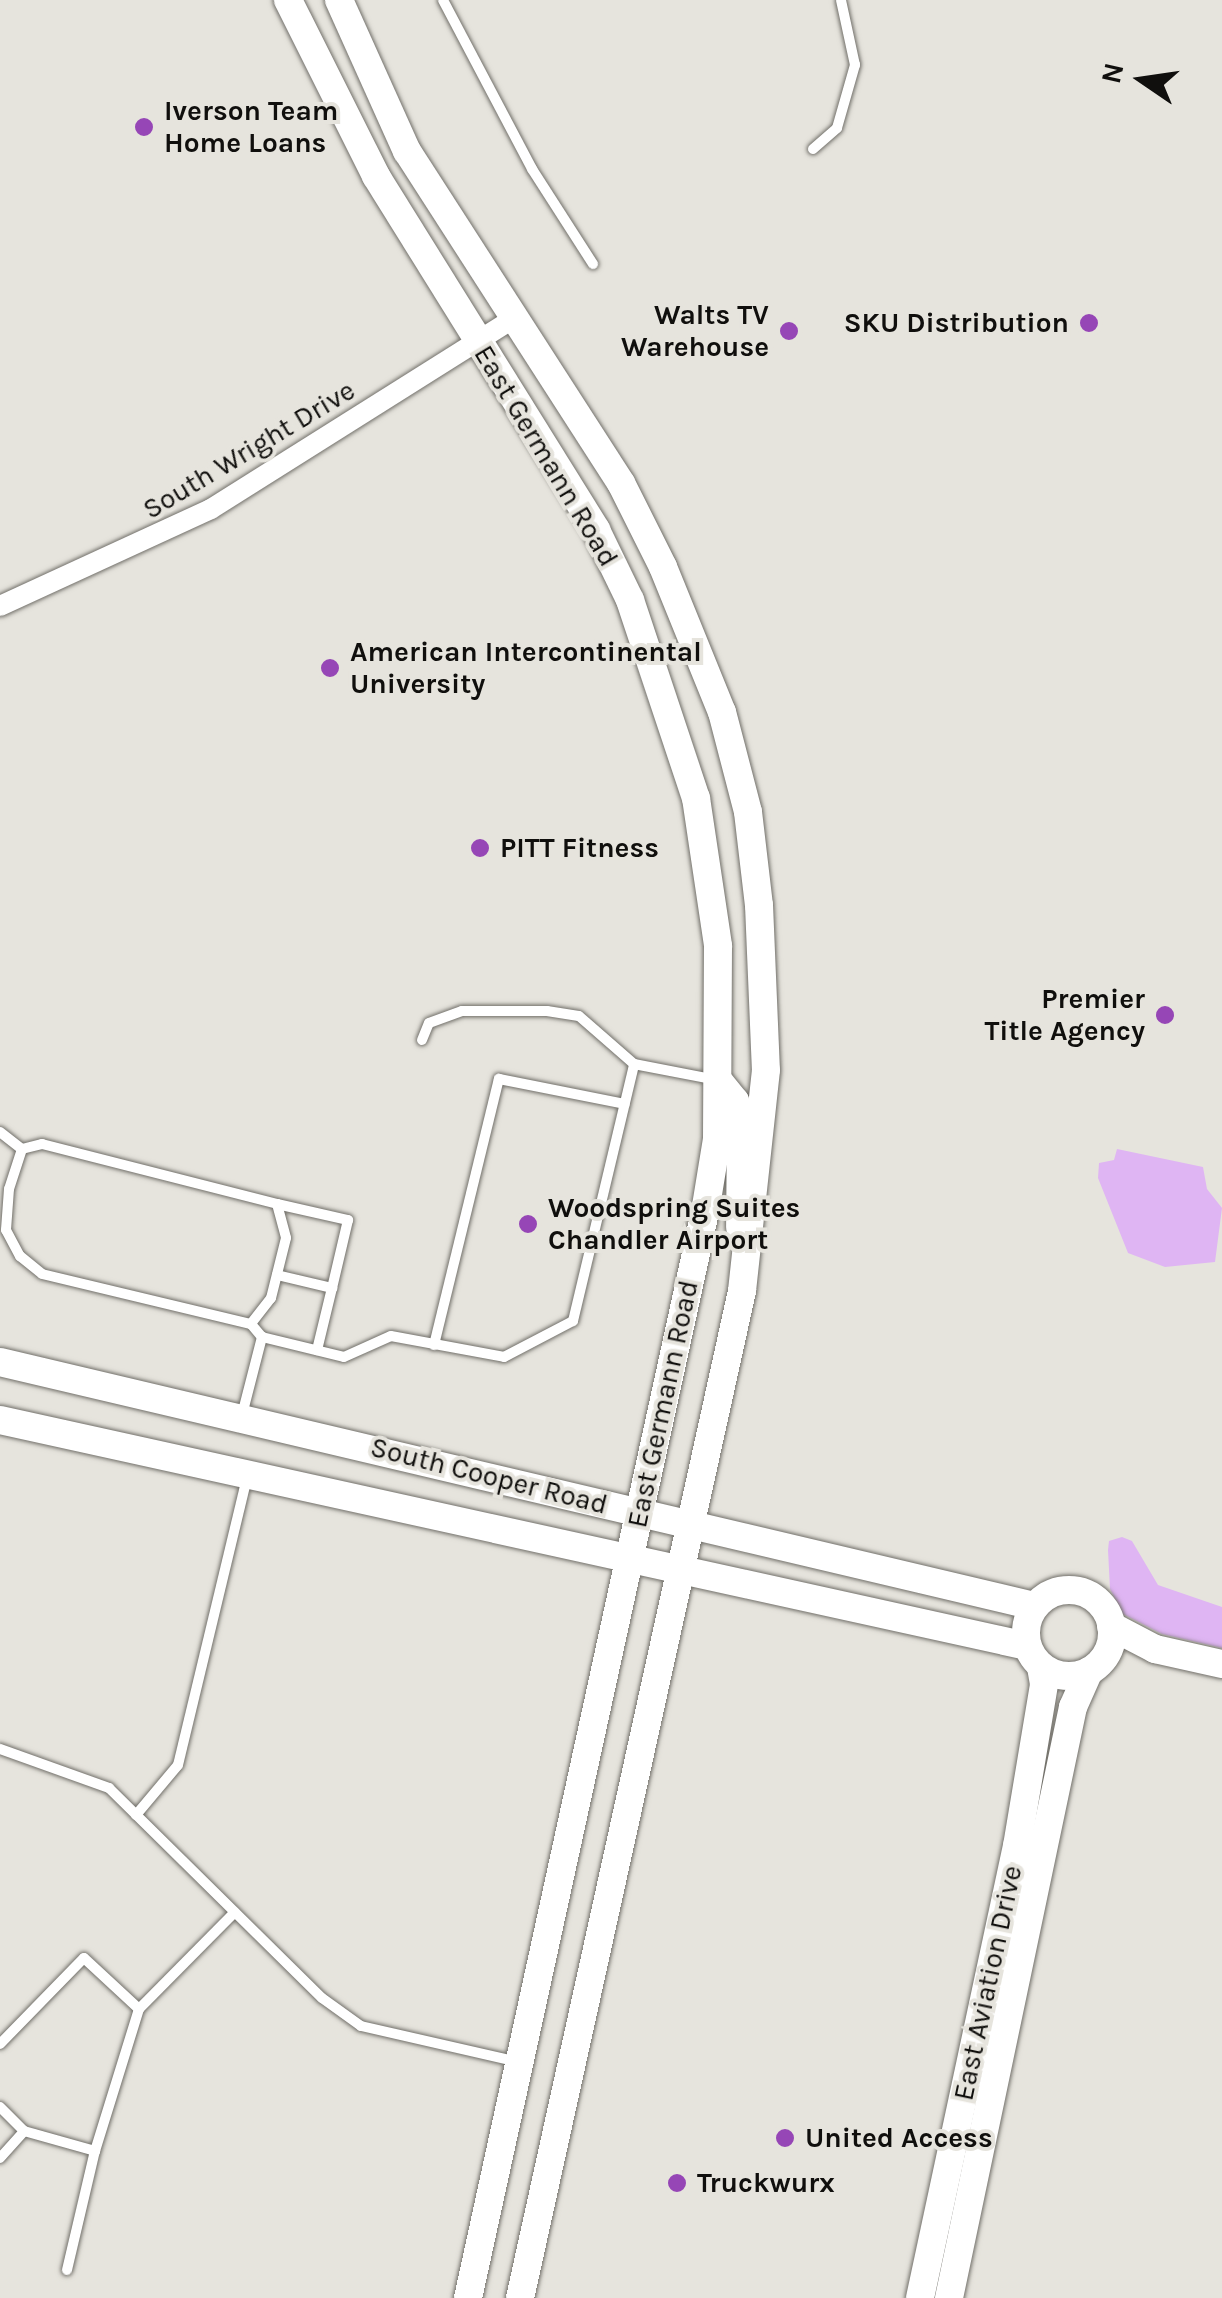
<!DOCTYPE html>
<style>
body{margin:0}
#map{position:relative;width:1222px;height:2298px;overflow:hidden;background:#e6e4dd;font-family:Karla,sans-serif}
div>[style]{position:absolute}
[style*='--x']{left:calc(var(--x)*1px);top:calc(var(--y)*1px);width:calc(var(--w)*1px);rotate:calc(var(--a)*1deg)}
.green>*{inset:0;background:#dfb5f3}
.roads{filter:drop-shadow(0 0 2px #716f69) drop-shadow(0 0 2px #716f69)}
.lane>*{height:10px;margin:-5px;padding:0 5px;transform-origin:5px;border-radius:5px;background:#fff}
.street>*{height:20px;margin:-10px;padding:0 10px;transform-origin:10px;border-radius:10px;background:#fff}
.secondary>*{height:28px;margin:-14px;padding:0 14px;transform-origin:14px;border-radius:14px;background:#fff}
.secondary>.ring{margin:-14px;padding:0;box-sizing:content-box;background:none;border:28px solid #fff;border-radius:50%}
.dots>*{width:28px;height:28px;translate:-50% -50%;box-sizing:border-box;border:5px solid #e6e4dd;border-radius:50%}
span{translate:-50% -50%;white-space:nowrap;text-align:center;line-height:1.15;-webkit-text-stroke:8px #e6e4dd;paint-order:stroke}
.poi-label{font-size:28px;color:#100f0d;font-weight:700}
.left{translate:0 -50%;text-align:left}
.right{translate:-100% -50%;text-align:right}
.street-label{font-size:28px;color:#100f0d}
.north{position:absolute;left:1092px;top:30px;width:100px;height:100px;-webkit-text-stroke:8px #e6e4dd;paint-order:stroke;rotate:283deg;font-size:28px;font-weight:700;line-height:40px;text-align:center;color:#100f0d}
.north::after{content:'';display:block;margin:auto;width:35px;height:45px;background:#100f0d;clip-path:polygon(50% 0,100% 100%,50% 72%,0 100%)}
</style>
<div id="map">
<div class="green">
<div style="clip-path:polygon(1117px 1149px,1203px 1167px,1207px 1189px,1222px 1208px,1215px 1262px,1165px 1267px,1128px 1253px,1098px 1178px,1099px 1163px,1114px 1160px)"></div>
<div style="clip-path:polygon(1122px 1537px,1132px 1541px,1158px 1585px,1222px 1607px,1222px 1648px,1162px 1634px,1123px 1614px,1110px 1589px,1108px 1550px,1109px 1541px)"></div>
</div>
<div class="roads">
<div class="lane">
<div style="--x:443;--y:0;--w:191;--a:62.2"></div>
<div style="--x:532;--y:169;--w:113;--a:57.3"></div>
<div style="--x:813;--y:149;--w:32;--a:-41"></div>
<div style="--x:837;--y:128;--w:66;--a:-74.1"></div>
<div style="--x:855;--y:65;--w:66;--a:-102.2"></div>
<div style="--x:422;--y:1040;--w:18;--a:-68"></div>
<div style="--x:429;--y:1023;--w:35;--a:-20"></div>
<div style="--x:462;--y:1011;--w:85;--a:0"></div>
<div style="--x:547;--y:1011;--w:32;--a:9"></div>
<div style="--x:579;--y:1016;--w:73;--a:41.1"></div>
<div style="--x:634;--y:1064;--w:85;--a:10.9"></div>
<div style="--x:0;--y:1132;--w:28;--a:38"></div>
<div style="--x:22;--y:1149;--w:42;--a:108"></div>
<div style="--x:9;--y:1189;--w:41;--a:94.2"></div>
<div style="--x:6;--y:1230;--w:30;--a:62"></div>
<div style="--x:20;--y:1256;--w:28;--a:39"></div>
<div style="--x:42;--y:1274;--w:215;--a:13.5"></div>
<div style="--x:251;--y:1324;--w:17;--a:50"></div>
<div style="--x:22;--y:1149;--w:21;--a:-14"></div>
<div style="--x:42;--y:1144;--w:243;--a:14.3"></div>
<div style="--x:277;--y:1204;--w:35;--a:75"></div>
<div style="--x:286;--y:1238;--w:62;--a:104"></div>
<div style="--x:271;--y:1298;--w:33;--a:128"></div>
<div style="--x:277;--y:1204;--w:73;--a:12.7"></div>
<div style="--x:348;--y:1220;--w:70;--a:103.2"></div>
<div style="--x:277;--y:1275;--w:57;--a:13.3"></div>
<div style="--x:332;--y:1288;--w:64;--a:103.6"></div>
<div style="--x:434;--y:1345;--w:274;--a:-76.3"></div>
<div style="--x:499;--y:1079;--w:128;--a:11.2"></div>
<div style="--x:242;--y:1415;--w:81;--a:-75.6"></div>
<div style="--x:262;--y:1337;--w:84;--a:13.7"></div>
<div style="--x:344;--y:1357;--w:51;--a:-24.1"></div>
<div style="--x:391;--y:1336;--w:115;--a:10.5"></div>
<div style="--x:504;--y:1357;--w:78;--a:-27.6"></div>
<div style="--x:573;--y:1321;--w:264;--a:-76.6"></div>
<div style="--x:0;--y:1749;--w:116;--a:19.7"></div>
<div style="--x:109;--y:1788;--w:299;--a:44.6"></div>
<div style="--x:322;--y:1998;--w:48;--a:35.7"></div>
<div style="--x:361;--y:2026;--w:161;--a:12.9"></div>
<div style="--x:136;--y:1815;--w:65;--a:-50"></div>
<div style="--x:178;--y:1765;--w:296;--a:-76.5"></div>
<div style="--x:0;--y:2044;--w:120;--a:-45.7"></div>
<div style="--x:84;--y:1958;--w:75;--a:42.8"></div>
<div style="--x:0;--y:2107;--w:34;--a:45"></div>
<div style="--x:0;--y:2158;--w:36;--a:-48"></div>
<div style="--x:24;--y:2131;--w:74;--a:15.7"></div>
<div style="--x:95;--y:2151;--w:149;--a:-72.8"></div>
<div style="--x:139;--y:2009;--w:136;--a:-45.3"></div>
<div style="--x:67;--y:2270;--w:122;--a:-76.8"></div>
</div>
<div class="street">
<div style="--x:0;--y:606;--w:232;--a:-24.7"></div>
<div style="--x:211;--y:509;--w:358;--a:-32.2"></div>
</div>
<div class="secondary">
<div style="--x:288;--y:0;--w:197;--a:63.4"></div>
<div style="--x:376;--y:176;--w:417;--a:58.1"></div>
<div style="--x:596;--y:530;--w:78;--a:64.1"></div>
<div style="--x:630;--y:600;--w:209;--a:71.6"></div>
<div style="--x:696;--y:798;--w:150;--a:81.5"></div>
<div style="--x:718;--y:946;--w:193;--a:90.3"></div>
<div style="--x:717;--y:1139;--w:74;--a:99.3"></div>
<div style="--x:705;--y:1212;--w:1112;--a:102.31"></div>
<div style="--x:339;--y:0;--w:166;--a:65.8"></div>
<div style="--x:407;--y:151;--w:395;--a:57.2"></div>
<div style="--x:621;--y:483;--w:94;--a:63.4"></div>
<div style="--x:663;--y:567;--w:157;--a:67.9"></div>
<div style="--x:722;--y:712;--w:103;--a:75.4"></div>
<div style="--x:748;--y:812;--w:94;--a:83.3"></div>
<div style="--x:759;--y:905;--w:165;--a:87.6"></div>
<div style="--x:766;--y:1070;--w:222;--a:96.2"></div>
<div style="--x:742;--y:1291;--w:1031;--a:102.43"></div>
<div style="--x:718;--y:1080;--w:27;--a:51"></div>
<div style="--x:735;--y:1101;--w:22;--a:74"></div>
<div style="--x:741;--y:1122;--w:105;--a:90.5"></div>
<div style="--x:0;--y:1362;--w:1063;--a:13.27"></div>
<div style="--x:0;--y:1420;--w:1052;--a:12.41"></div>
<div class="ring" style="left:1026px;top:1590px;width:58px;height:58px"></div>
<div style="--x:1111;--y:1626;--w:50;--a:27.6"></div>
<div style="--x:1155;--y:1649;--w:69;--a:12.6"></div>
<div style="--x:920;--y:2298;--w:462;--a:-77.9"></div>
<div style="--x:1017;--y:1846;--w:164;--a:-80.5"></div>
<div style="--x:1044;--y:1684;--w:17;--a:-100"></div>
<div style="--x:949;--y:2298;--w:604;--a:-78.15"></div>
<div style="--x:1073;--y:1707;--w:39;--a:-66"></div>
</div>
</div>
<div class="dots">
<div style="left:144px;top:127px;background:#9646b6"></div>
<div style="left:1089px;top:323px;background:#9646b6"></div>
<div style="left:789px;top:331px;background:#9646b6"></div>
<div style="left:330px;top:668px;background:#9646b6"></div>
<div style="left:480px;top:848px;background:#9646b6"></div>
<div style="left:1165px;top:1015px;background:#9646b6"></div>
<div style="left:528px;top:1224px;background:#9646b6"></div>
<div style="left:785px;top:2138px;background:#9646b6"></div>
<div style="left:677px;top:2183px;background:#9646b6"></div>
</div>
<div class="poi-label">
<span class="left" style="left:164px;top:127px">Iverson Team<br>Home Loans</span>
<span class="right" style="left:769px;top:331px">Walts TV<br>Warehouse</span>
<span class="right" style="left:1069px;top:323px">SKU Distribution</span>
<span class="left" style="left:350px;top:668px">American Intercontinental<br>University</span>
<span class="left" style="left:500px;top:848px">PITT Fitness</span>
<span class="right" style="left:1145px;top:1015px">Premier<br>Title Agency</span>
<span class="left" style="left:548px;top:1224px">Woodspring Suites<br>Chandler Airport</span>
<span class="left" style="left:805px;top:2138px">United Access</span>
<span class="left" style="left:697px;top:2183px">Truckwurx</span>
</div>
<div class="street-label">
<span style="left:249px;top:450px;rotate:-31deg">South Wright Drive</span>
<span style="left:546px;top:456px;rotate:59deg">East Germann Road</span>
<span style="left:663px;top:1404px;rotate:-78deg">East Germann Road</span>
<span style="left:489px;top:1476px;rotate:14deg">South Cooper Road</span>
<span style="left:988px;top:1983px;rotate:-78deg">East Aviation Drive</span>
</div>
<div class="north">N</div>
</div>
